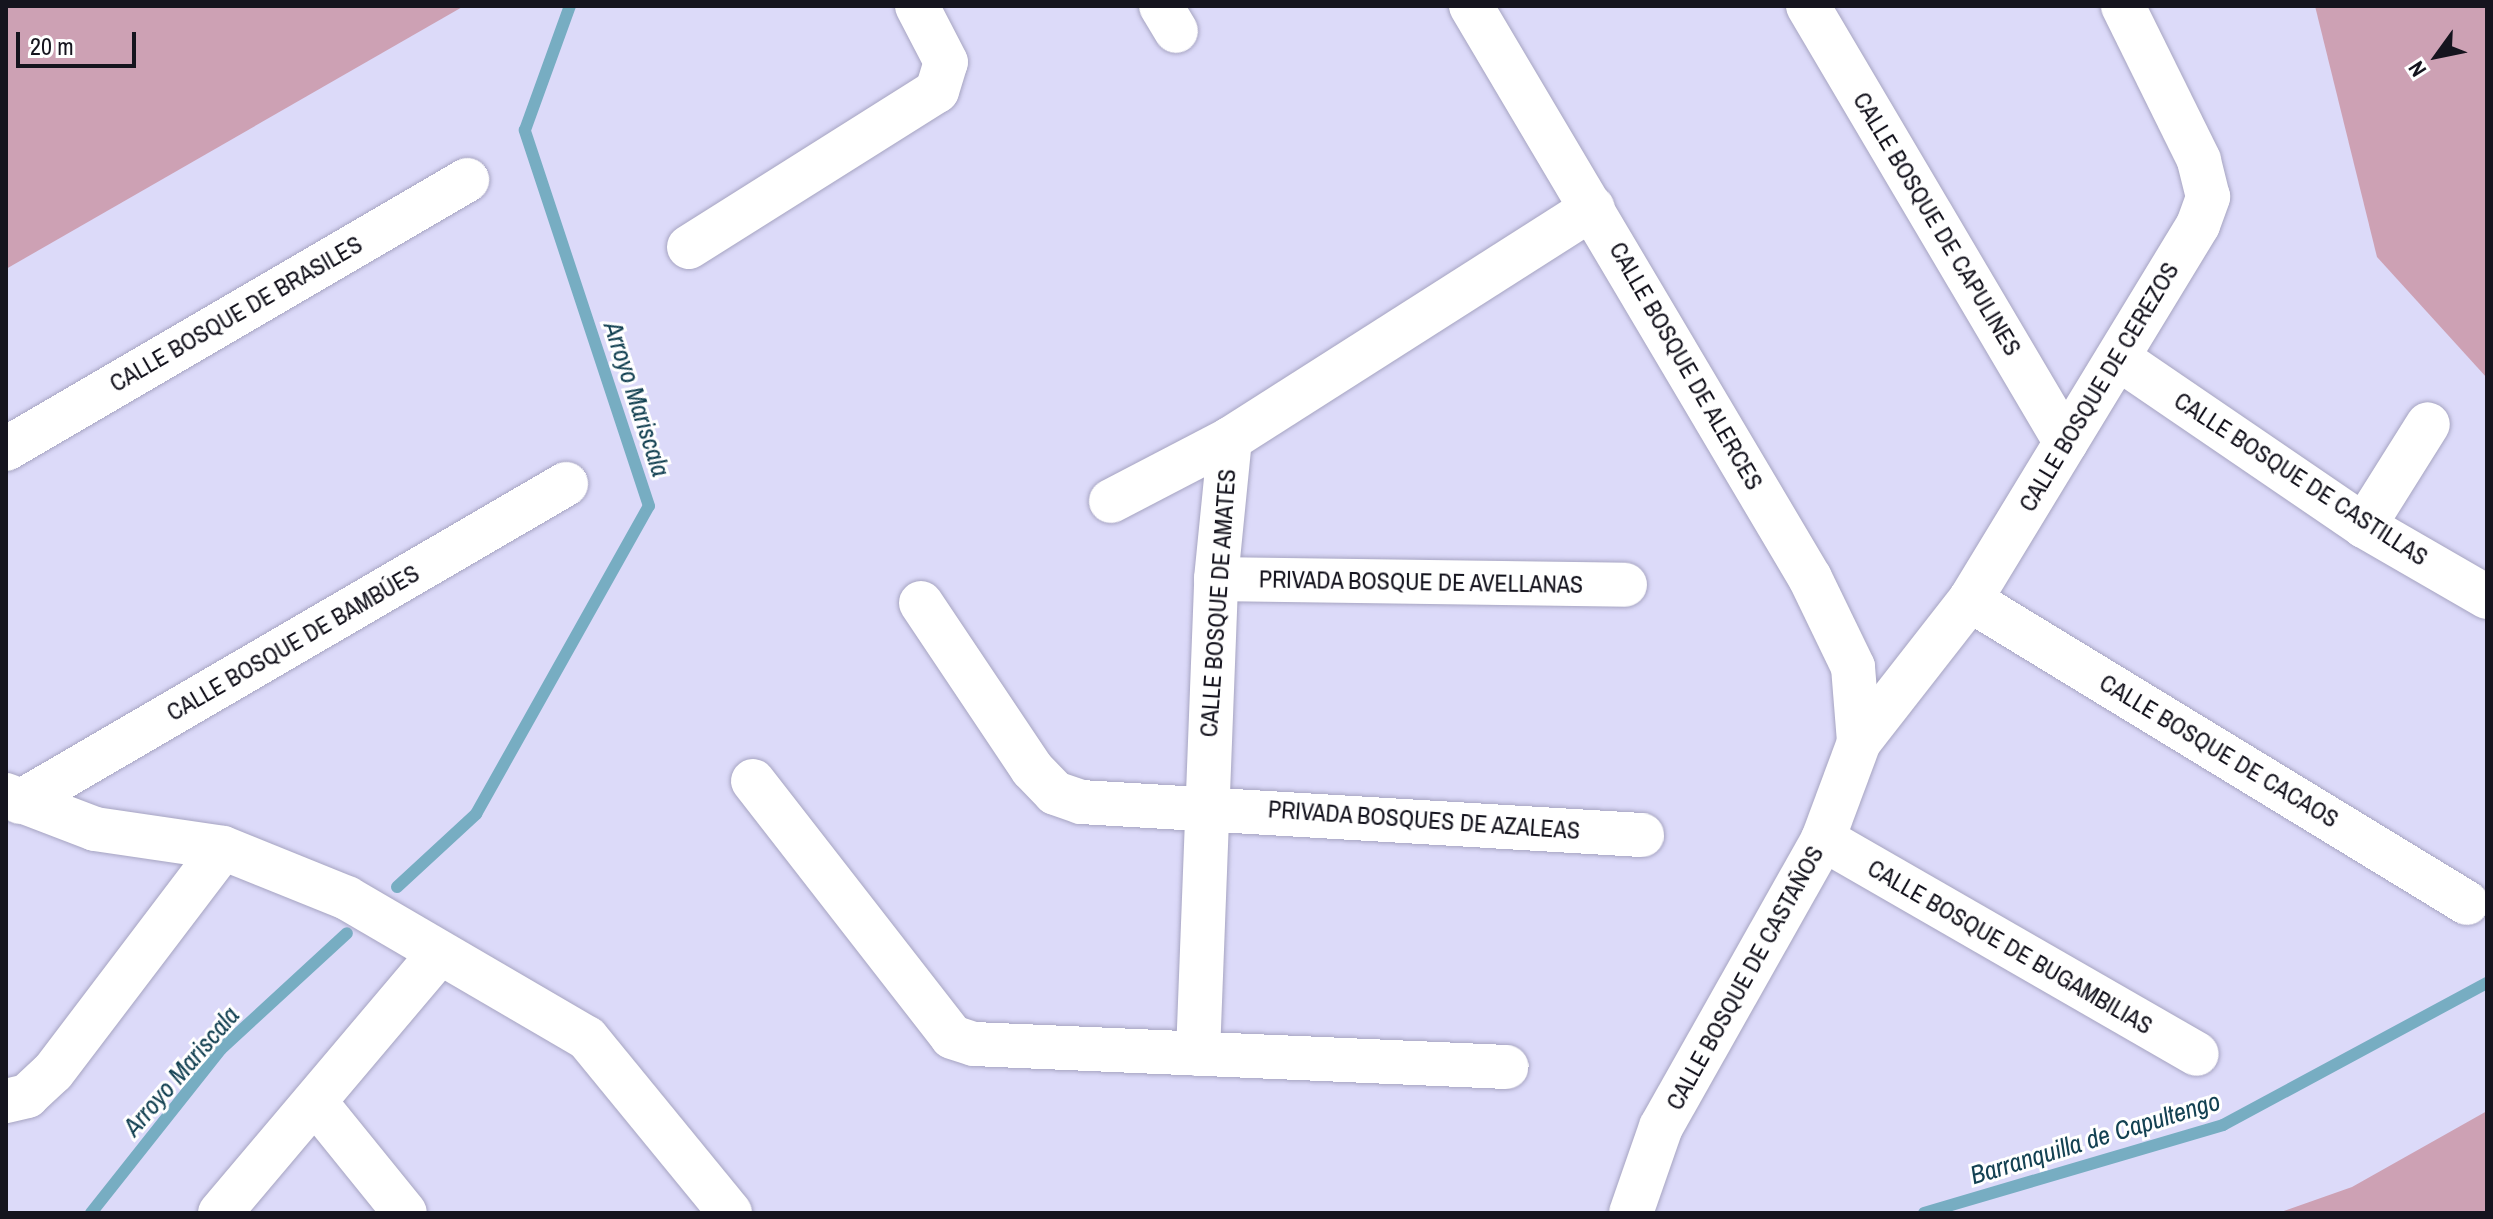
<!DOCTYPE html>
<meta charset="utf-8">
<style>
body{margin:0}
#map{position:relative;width:2493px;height:1219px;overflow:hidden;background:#dcdaf9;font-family:"Archivo Narrow",sans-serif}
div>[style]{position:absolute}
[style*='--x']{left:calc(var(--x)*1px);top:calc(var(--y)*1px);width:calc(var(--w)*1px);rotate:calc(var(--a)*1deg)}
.green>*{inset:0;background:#cda1b4}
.stream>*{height:12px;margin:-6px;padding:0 6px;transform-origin:6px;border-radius:6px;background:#77adc2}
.roads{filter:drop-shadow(0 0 2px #a6a4c1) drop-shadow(0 0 2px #a6a4c1)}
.minor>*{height:44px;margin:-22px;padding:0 22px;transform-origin:22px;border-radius:22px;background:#fff}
span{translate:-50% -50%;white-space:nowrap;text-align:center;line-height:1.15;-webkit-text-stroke:6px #fff;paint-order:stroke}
.street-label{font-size:24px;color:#15141e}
.water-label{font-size:26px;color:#134152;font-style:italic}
.frame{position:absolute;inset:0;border:8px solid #15141e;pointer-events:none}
.north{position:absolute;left:2397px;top:16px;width:80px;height:80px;-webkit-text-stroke:6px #fff;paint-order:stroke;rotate:237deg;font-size:22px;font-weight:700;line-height:32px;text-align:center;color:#15141e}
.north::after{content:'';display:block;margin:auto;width:28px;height:36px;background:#15141e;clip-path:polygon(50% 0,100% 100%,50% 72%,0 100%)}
.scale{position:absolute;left:16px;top:32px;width:120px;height:36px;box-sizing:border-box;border:4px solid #15141e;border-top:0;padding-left:10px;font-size:24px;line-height:28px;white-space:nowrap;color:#15141e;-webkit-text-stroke:6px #fff;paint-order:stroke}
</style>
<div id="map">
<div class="green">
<div style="clip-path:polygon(6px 6px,464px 6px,6px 269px)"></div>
<div style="clip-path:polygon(2315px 6px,2487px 6px,2487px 378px,2377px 257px)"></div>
<div style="clip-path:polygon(2487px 1111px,2487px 1213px,2278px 1213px,2352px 1187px)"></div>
</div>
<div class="stream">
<div style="--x:397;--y:887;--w:108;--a:-42.7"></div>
<div style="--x:476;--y:814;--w:353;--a:-60.7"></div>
<div style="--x:649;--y:506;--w:396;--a:-108.3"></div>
<div style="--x:525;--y:130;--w:132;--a:-70.1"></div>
<div style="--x:91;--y:1213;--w:209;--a:-51.6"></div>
<div style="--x:221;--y:1049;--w:171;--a:-42.6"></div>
<div style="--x:1924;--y:1213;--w:312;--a:-16.4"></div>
<div style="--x:2223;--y:1125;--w:300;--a:-28.3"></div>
</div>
<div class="roads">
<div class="minor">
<div style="--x:1161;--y:6;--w:29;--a:59"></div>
<div style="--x:1471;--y:6;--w:665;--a:59.35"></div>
<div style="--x:1810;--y:578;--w:99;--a:64.2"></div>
<div style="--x:1853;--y:667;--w:75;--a:85.4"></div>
<div style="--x:1808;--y:6;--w:507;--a:59.44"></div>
<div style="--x:689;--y:247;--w:293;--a:-32.2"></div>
<div style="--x:937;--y:91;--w:30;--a:-73"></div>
<div style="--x:946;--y:62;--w:63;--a:-117.4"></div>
<div style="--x:2118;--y:358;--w:298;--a:34.3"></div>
<div style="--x:2364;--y:526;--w:142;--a:30"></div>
<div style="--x:6;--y:449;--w:534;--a:-30.26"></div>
<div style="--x:1111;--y:501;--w:134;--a:-27.5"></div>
<div style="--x:1230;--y:439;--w:430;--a:-32.5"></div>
<div style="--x:2364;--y:526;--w:120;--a:-57.9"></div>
<div style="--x:1216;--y:579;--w:409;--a:0.8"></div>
<div style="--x:1970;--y:600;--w:582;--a:31.37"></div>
<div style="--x:921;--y:603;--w:200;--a:56.2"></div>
<div style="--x:1032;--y:769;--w:33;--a:46"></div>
<div style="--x:1055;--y:793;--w:28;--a:19"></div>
<div style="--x:1081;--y:802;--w:562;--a:3.37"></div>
<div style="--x:753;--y:781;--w:324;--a:52.1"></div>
<div style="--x:952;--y:1037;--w:23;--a:18"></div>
<div style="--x:974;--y:1044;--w:533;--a:2.47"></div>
<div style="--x:6;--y:795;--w:95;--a:20.9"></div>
<div style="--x:95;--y:829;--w:129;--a:8.4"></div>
<div style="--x:223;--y:848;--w:134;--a:22"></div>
<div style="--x:347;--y:898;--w:278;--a:30.3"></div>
<div style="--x:587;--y:1038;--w:226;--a:50.7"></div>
<div style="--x:20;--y:802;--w:632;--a:-30.22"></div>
<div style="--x:1823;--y:839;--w:431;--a:29.9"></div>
<div style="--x:1198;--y:1054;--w:475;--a:-87.8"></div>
<div style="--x:1216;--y:579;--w:141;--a:-84.3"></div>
<div style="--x:6;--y:1101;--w:22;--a:-13"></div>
<div style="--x:27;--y:1096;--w:35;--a:-43"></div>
<div style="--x:53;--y:1072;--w:281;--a:-52.8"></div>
<div style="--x:316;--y:1103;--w:141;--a:51"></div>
<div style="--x:220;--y:1213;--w:338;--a:-49.8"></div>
<div style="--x:1631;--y:1213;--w:91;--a:-70.8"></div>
<div style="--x:1661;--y:1127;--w:330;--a:-60.6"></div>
<div style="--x:1823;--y:839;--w:103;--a:-69.6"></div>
<div style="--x:1859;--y:742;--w:180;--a:-52"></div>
<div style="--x:1970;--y:600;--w:439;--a:-58.7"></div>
<div style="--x:2198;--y:225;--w:30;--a:-70"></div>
<div style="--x:2208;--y:197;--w:38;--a:-104"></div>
<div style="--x:2199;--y:160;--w:172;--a:-116.3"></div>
</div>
</div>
<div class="street-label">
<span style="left:1937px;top:224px;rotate:59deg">CALLE BOSQUE DE CAPULINES</span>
<span style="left:236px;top:314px;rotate:-30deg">CALLE BOSQUE DE BRASILES</span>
<span style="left:1686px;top:366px;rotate:60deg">CALLE BOSQUE DE ALERCES</span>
<span style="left:2099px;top:387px;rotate:-59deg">CALLE BOSQUE DE CEREZOS</span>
<span style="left:2301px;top:479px;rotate:33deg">CALLE BOSQUE DE CASTILLAS</span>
<span style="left:1421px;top:582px;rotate:1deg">PRIVADA BOSQUE DE AVELLANAS</span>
<span style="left:1218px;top:603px;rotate:-86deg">CALLE BOSQUE DE AMATES</span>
<span style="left:293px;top:643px;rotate:-30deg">CALLE BOSQUE DE BAMBÚES</span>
<span style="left:2219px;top:751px;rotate:31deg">CALLE BOSQUE DE CACAOS</span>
<span style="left:1424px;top:820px;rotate:4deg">PRIVADA BOSQUES DE AZALEAS</span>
<span style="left:2010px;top:947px;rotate:30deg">CALLE BOSQUE DE BUGAMBILIAS</span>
<span style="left:1745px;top:978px;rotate:-61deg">CALLE BOSQUE DE CASTAÑOS</span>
</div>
<div class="water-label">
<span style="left:637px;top:399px;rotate:72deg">Arroyo Mariscala</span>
<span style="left:181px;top:1071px;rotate:-49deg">Arroyo Mariscala</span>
<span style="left:2095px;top:1138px;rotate:-17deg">Barranquilla de Capultengo</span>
</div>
<div class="frame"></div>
<div class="north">N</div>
<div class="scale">20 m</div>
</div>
